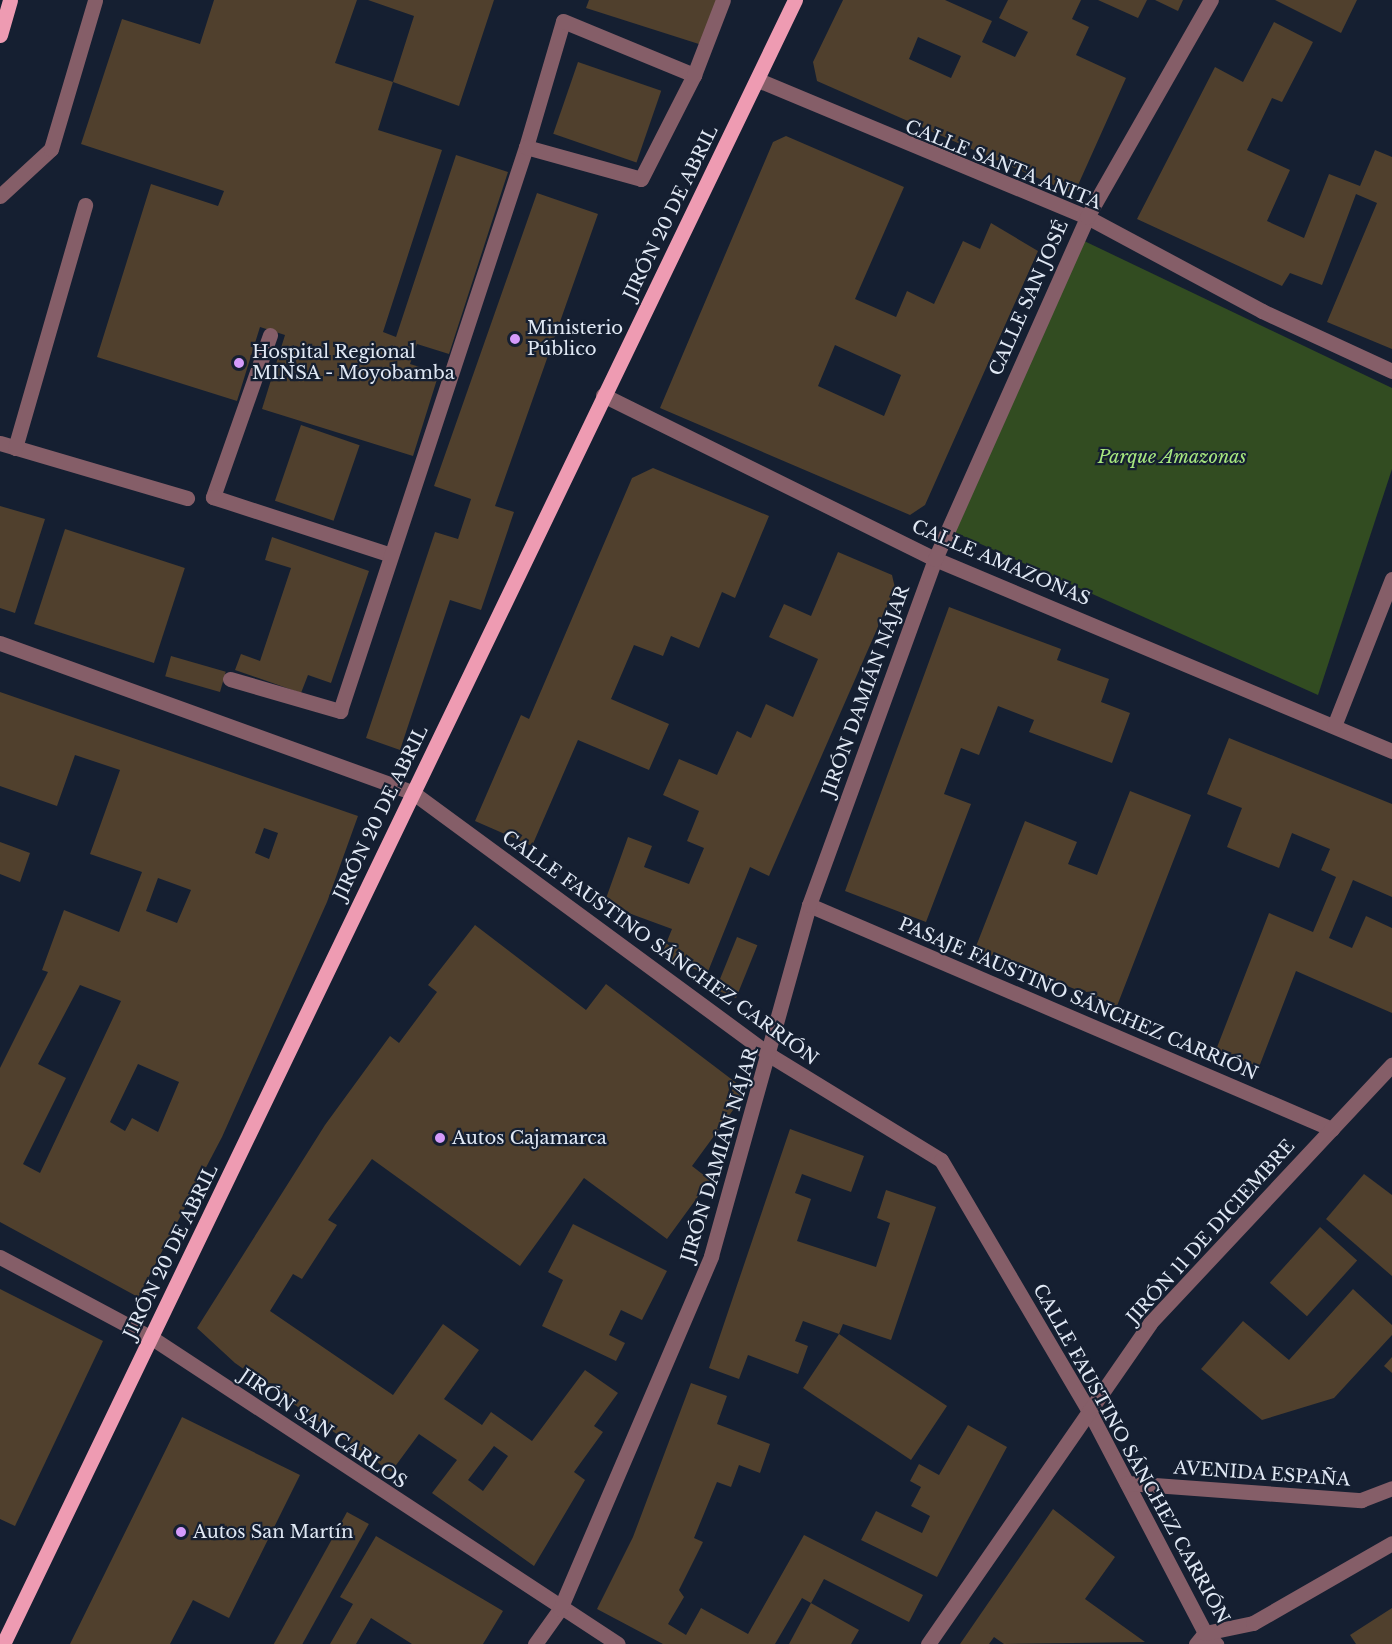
<!DOCTYPE html>
<meta charset="utf-8">
<style>
body{margin:0}
#map{position:relative;width:1392px;height:1644px;overflow:hidden;background:#151f31;font-family:"Libre Baskerville",serif}
div>[style]{position:absolute}
[style*='--x']{left:calc(var(--x)*1px);top:calc(var(--y)*1px);width:calc(var(--w)*1px);rotate:calc(var(--a)*1deg)}
.green>*{inset:0;background:#324c21}
.building>*{inset:0;background:#50402d;transform-origin:0 0}
.minor>*{height:15px;margin:-7.5px;padding:0 7.5px;transform-origin:7.5px;border-radius:7.5px;background:#855e68}
.major>*{height:15px;margin:-7.5px;padding:0 7.5px;transform-origin:7.5px;border-radius:7.5px;background:#ee9bb2}
.dots>*{width:16px;height:16px;translate:-50% -50%;box-sizing:border-box;border:3px solid #151f31;border-radius:50%}
span{translate:-50% -50%;white-space:nowrap;text-align:center;line-height:1.15;-webkit-text-stroke:4.5px #151f31;paint-order:stroke}
.street-label{font-size:18px;color:#e0e8f4}
.poi-label{font-size:18px;color:#e0e8f4}
.left{translate:0 -50%;text-align:left}
.park-label{font-size:18px;color:#a7e77f;font-style:italic}
</style>
<div id="map">
<div class="green">
<div style="clip-path:polygon(1080px 239px,1392px 388px,1392px 469px,1318px 695px,954px 532px)"></div>
</div>
<div class="building">
<div style="clip-path:polygon(214px 0,357px 0,335px 63px,393px 82px,378px 130px,442px 150px,383px 332px,396px 337px,456px 155px,508px 172px,449px 354px,417px 344px,410px 364px,439px 373px,413px 456px,262px 409px,285px 335px,260px 327px,237px 401px,97px 357px,151px 184px,218px 206px,224px 191px,81px 144px,122px 19px,200px 44px)"></div>
<div style="clip-path:polygon(368px 0,494px 0,459px 106px,393px 82px,414px 16px)"></div>
<div style="clip-path:polygon(589px 0,717px 0,702px 45px,586px 8px)"></div>
<div style="clip-path:polygon(evenodd,843px 0,945px 0,992px 21px,982px 42px,1015px 57px,1028px 32px,999px 18px,1008px 0,1081px 0,1072px 19px,1089px 27px,1076px 55px,1126px 78px,1074px 194px,817px 81px,813px 62px,843px 0,918px 37px,961px 56px,951px 78px,909px 59px,918px 37px)"></div>
<div style="clip-path:polygon(1098px 0,1147px 0,1138px 18px)"></div>
<div style="clip-path:polygon(1155px 0,1183px 0,1178px 11px)"></div>
<div style="clip-path:polygon(1275px 0,1357px 0,1341px 33px)"></div>
<div style="clip-path:polygon(1274px 22px,1313px 42px,1282px 102px,1272px 98px,1247px 150px,1290px 170px,1267px 221px,1304px 238px,1329px 174px,1360px 186px,1375px 150px,1392px 157px,1392px 349px,1327px 322px,1377px 203px,1356px 194px,1322px 285px,1290px 273px,1282px 286px,1137px 219px,1215px 67px,1243px 82px)"></div>
<div style="left:578px;top:62px;width:88px;height:76px;rotate:19deg"></div>
<div style="clip-path:polygon(evenodd,786px 136px,904px 187px,855px 299px,896px 317px,907px 291px,934px 304px,963px 241px,980px 249px,991px 223px,1038px 251px,925px 505px,910px 515px,660px 408px,773px 142px,786px 136px,835px 345px,901px 375px,884px 416px,818px 386px,835px 345px)"></div>
<div style="clip-path:polygon(537px 193px,598px 214px,495px 506px,514px 512px,481px 610px,450px 600px,400px 750px,366px 738px,435px 532px,458px 539px,471px 499px,434px 486px)"></div>
<div style="left:301px;top:425px;width:62px;height:80px;rotate:19deg"></div>
<div style="clip-path:polygon(653px 468px,769px 516px,735px 598px,722px 592px,699px 648px,671px 636px,663px 656px,634px 645px,611px 699px,669px 724px,649px 770px,578px 740px,532px 846px,475px 821px,521px 715px,529px 719px,632px 478px)"></div>
<div style="clip-path:polygon(0 506px,45px 519px,15px 613px,0 608px)"></div>
<div style="left:65px;top:529px;width:126px;height:100px;rotate:18deg"></div>
<div style="clip-path:polygon(272px 537px,369px 571px,331px 683px,308px 675px,301px 693px,235px 670px,241px 654px,260px 661px,291px 568px,265px 560px)"></div>
<div style="clip-path:polygon(838px 552px,892px 575px,895px 588px,769px 876px,750px 867px,707px 974px,661px 956px,672px 929px,604px 904px,628px 837px,652px 846px,644px 867px,689px 884px,704px 848px,687px 841px,699px 811px,663px 795px,679px 759px,717px 775px,737px 731px,751px 738px,766px 704px,793px 717px,818px 659px,769px 637px,784px 604px,811px 616px)"></div>
<div style="clip-path:polygon(949px 607px,1061px 649px,1057px 660px,1109px 679px,1101px 702px,1130px 713px,1112px 763px,1029px 732px,1034px 720px,998px 706px,979px 755px,961px 748px,944px 794px,971px 804px,926px 922px,845px 891px)"></div>
<div style="left:171px;top:656px;width:57px;height:21px;rotate:16deg"></div>
<div style="clip-path:polygon(evenodd,0 692px,358px 816px,327px 902px,222px 1137px,138px 1297px,0 1222px,0 1068px,48px 972px,42px 970px,64px 910px,119px 932px,142px 872px,90px 854px,120px 770px,75px 755px,57px 806px,0 786px,0 692px,264px 828px,278px 833px,269px 859px,255px 853px,264px 828px,0 692px,158px 878px,191px 890px,177px 923px,146px 911px,158px 878px,0 692px,80px 985px,121px 1001px,40px 1173px,23px 1164px,66px 1078px,38px 1064px,80px 985px,0 692px,138px 1064px,179px 1082px,158px 1132px,132px 1118px,125px 1131px,110px 1122px,138px 1064px)"></div>
<div style="clip-path:polygon(1229px 738px,1392px 804px,1392px 897px,1353px 880px,1329px 938px,1352px 948px,1366px 916px,1392px 928px,1392px 1013px,1296px 971px,1259px 1067px,1216px 1050px,1269px 913px,1313px 932px,1336px 877px,1321px 870px,1330px 849px,1292px 833px,1279px 868px,1227px 847px,1242px 808px,1207px 794px)"></div>
<div style="clip-path:polygon(1130px 791px,1191px 815px,1117px 1006px,975px 949px,1025px 821px,1077px 842px,1068px 864px,1097px 875px)"></div>
<div style="clip-path:polygon(0 842px,30px 853px,20px 882px,0 874px)"></div>
<div style="clip-path:polygon(evenodd,475px 925px,586px 1010px,606px 984px,747px 1091px,692px 1166px,710px 1180px,667px 1239px,584px 1178px,520px 1266px,372px 1159px,328px 1220px,337px 1225px,302px 1279px,293px 1274px,270px 1311px,393px 1395px,443px 1324px,479px 1350px,444px 1399px,482px 1425px,491px 1412px,532px 1441px,585px 1370px,618px 1393px,594px 1426px,603px 1432px,574px 1472px,585px 1480px,534px 1566px,432px 1493px,457px 1460px,419px 1434px,391px 1472px,235px 1363px,197px 1328px,325px 1125px,390px 1036px,399px 1043px,437px 992px,428px 985px,475px 925px,494px 1446px,508px 1456px,483px 1491px,468px 1480px,494px 1446px)"></div>
<div style="left:737px;top:937px;width:22px;height:57px;rotate:22deg"></div>
<div style="clip-path:polygon(790px 1129px,864px 1156px,851px 1192px,802px 1174px,795px 1193px,811px 1199px,797px 1241px,876px 1267px,890px 1223px,877px 1218px,886px 1190px,936px 1207px,891px 1340px,843px 1324px,839px 1334px,947px 1406px,911px 1460px,803px 1388px,839px 1334px,803px 1321px,795px 1341px,808px 1346px,798px 1374px,748px 1355px,739px 1379px,709px 1368px)"></div>
<div style="clip-path:polygon(1364px 1174px,1392px 1195px,1392px 1276px,1326px 1219px)"></div>
<div style="clip-path:polygon(573px 1224px,667px 1271px,642px 1320px,621px 1310px,609px 1335px,625px 1343px,616px 1361px,542px 1326px,563px 1280px,548px 1272px)"></div>
<div style="left:1320px;top:1227px;width:50px;height:75px;rotate:42deg"></div>
<div style="clip-path:polygon(0 1289px,103px 1341px,15px 1526px,0 1519px)"></div>
<div style="clip-path:polygon(1353px 1289px,1392px 1325px,1392px 1335px,1334px 1398px,1262px 1420px,1201px 1369px,1243px 1321px,1289px 1360px)"></div>
<div style="clip-path:polygon(1392px 1357px,1392px 1373px,1384px 1366px)"></div>
<div style="clip-path:polygon(691px 1383px,727px 1396px,717px 1424px,770px 1444px,760px 1473px,739px 1465px,731px 1487px,717px 1482px,694px 1538px,703px 1542px,679px 1590px,684px 1597px,668px 1624px,686px 1635px,701px 1608px,748px 1634px,804px 1535px,923px 1595px,909px 1622px,824px 1579px,811px 1603px,802px 1598px,775px 1644px,663px 1644px,597px 1609px,633px 1537px)"></div>
<div style="clip-path:polygon(182px 1417px,300px 1475px,229px 1618px,193px 1600px,170px 1644px,70px 1644px)"></div>
<div style="clip-path:polygon(968px 1425px,1007px 1447px,937px 1577px,861px 1540px,876px 1511px,922px 1533px,930px 1516px,911px 1506px,921px 1487px,910px 1481px,919px 1464px,939px 1475px)"></div>
<div style="clip-path:polygon(1053px 1509px,1115px 1557px,1085px 1599px,1145px 1642px,1004px 1644px,994px 1637px,989px 1644px,960px 1644px)"></div>
<div style="left:347px;top:1512px;width:25px;height:152px;rotate:29deg"></div>
<div style="clip-path:polygon(376px 1536px,503px 1611px,483px 1644px,412px 1644px,371px 1618px,356px 1644px,330px 1644px,353px 1604px,340px 1597px)"></div>
<div style="clip-path:polygon(811px 1603px,859px 1630px,851px 1644px,789px 1644px)"></div>
<div style="clip-path:polygon(1392px 1608px,1392px 1644px,1356px 1644px,1350px 1635px)"></div>
</div>
<div class="minor">
<div style="--x:758;--y:80;--w:356;--a:22.6"></div>
<div style="--x:1087;--y:217;--w:199;--a:28.2"></div>
<div style="--x:1262;--y:311;--w:143;--a:24.8"></div>
<div style="--x:526;--y:147;--w:131;--a:-73.6"></div>
<div style="--x:563;--y:21;--w:142;--a:22.4"></div>
<div style="--x:0;--y:196;--w:69;--a:-42.7"></div>
<div style="--x:51;--y:149;--w:155;--a:-73.5"></div>
<div style="--x:270;--y:335;--w:172;--a:109.4"></div>
<div style="--x:213;--y:497;--w:187;--a:18"></div>
<div style="--x:603;--y:395;--w:370;--a:26.3"></div>
<div style="--x:935;--y:559;--w:496;--a:22.8"></div>
<div style="--x:0;--y:443;--w:195;--a:16.4"></div>
<div style="--x:15;--y:448;--w:253;--a:-73.9"></div>
<div style="--x:0;--y:643;--w:438;--a:19.9"></div>
<div style="--x:412;--y:792;--w:446;--a:36.3"></div>
<div style="--x:771;--y:1056;--w:199;--a:31.5"></div>
<div style="--x:941;--y:1160;--w:291;--a:59.5"></div>
<div style="--x:1089;--y:1411;--w:250;--a:62.4"></div>
<div style="--x:1205;--y:1633;--w:16;--a:45"></div>
<div style="--x:230;--y:679;--w:115;--a:16.2"></div>
<div style="--x:340;--y:711;--w:594;--a:-71.75"></div>
<div style="--x:526;--y:147;--w:119;--a:15.5"></div>
<div style="--x:641;--y:179;--w:117;--a:-63"></div>
<div style="--x:694;--y:75;--w:80;--a:-68.9"></div>
<div style="--x:1334;--y:726;--w:158;--a:-68.5"></div>
<div style="--x:809;--y:905;--w:569;--a:23.19"></div>
<div style="--x:0;--y:1257;--w:172;--a:28.1"></div>
<div style="--x:152;--y:1338;--w:557;--a:33.29"></div>
<div style="--x:1127;--y:1483;--w:235;--a:4.2"></div>
<div style="--x:1361;--y:1500;--w:33;--a:-21"></div>
<div style="--x:535;--y:1644;--w:43;--a:-54.5"></div>
<div style="--x:560;--y:1609;--w:384;--a:-66.8"></div>
<div style="--x:711;--y:1256;--w:364;--a:-74.4"></div>
<div style="--x:809;--y:905;--w:368;--a:-70"></div>
<div style="--x:935;--y:559;--w:374;--a:-66"></div>
<div style="--x:1087;--y:217;--w:250;--a:-60.3"></div>
<div style="--x:928;--y:1644;--w:390;--a:-55.3"></div>
<div style="--x:1150;--y:1323;--w:354;--a:-46.9"></div>
<div style="--x:1196;--y:1644;--w:14;--a:-51"></div>
<div style="--x:1205;--y:1633;--w:49;--a:-11.8"></div>
<div style="--x:1253;--y:1623;--w:160;--a:-29.9"></div>
</div>
<div class="major">
<div style="--x:0;--y:35;--w:36;--a:-74"></div>
<div style="--x:3;--y:1644;--w:1825;--a:-64.28"></div>
</div>
<div class="dots">
<div style="left:515px;top:339px;background:#d59bfb"></div>
<div style="left:239px;top:363px;background:#d59bfb"></div>
<div style="left:440px;top:1138px;background:#d59bfb"></div>
<div style="left:181px;top:1532px;background:#d59bfb"></div>
</div>
<div class="street-label">
<span style="left:1003px;top:165px;rotate:22deg">CALLE SANTA ANITA</span>
<span style="left:671px;top:213px;rotate:-64deg">JIRÓN 20 DE ABRIL</span>
<span style="left:1029px;top:298px;rotate:-66deg">CALLE SAN JOSÉ</span>
<span style="left:1001px;top:563px;rotate:23deg">CALLE AMAZONAS</span>
<span style="left:866px;top:691px;rotate:-70deg">JIRÓN DAMIÁN NÁJAR</span>
<span style="left:381px;top:813px;rotate:-64deg">JIRÓN 20 DE ABRIL</span>
<span style="left:660px;top:948px;rotate:36deg">CALLE FAUSTINO SÁNCHEZ CARRIÓN</span>
<span style="left:1078px;top:999px;rotate:23deg">PASAJE FAUSTINO SÁNCHEZ CARRIÓN</span>
<span style="left:720px;top:1155px;rotate:-73deg">JIRÓN DAMIÁN NÁJAR</span>
<span style="left:1211px;top:1232px;rotate:-48deg">JIRÓN 11 DE DICIEMBRE</span>
<span style="left:171px;top:1252px;rotate:-64deg">JIRÓN 20 DE ABRIL</span>
<span style="left:323px;top:1429px;rotate:34deg">JIRÓN SAN CARLOS</span>
<span style="left:1131px;top:1454px;rotate:61deg">CALLE FAUSTINO SÁNCHEZ CARRIÓN</span>
<span style="left:1262px;top:1474px;rotate:4deg">AVENIDA ESPAÑA</span>
</div>
<div class="poi-label">
<span class="left" style="left:527px;top:339px">Ministerio<br>Público</span>
<span class="left" style="left:252px;top:363px">Hospital Regional<br>MINSA - Moyobamba</span>
<span class="left" style="left:452px;top:1138px">Autos Cajamarca</span>
<span class="left" style="left:193px;top:1532px">Autos San Martín</span>
</div>
<div class="park-label">
<span style="left:1172px;top:457px">Parque Amazonas</span>
</div>
</div>
